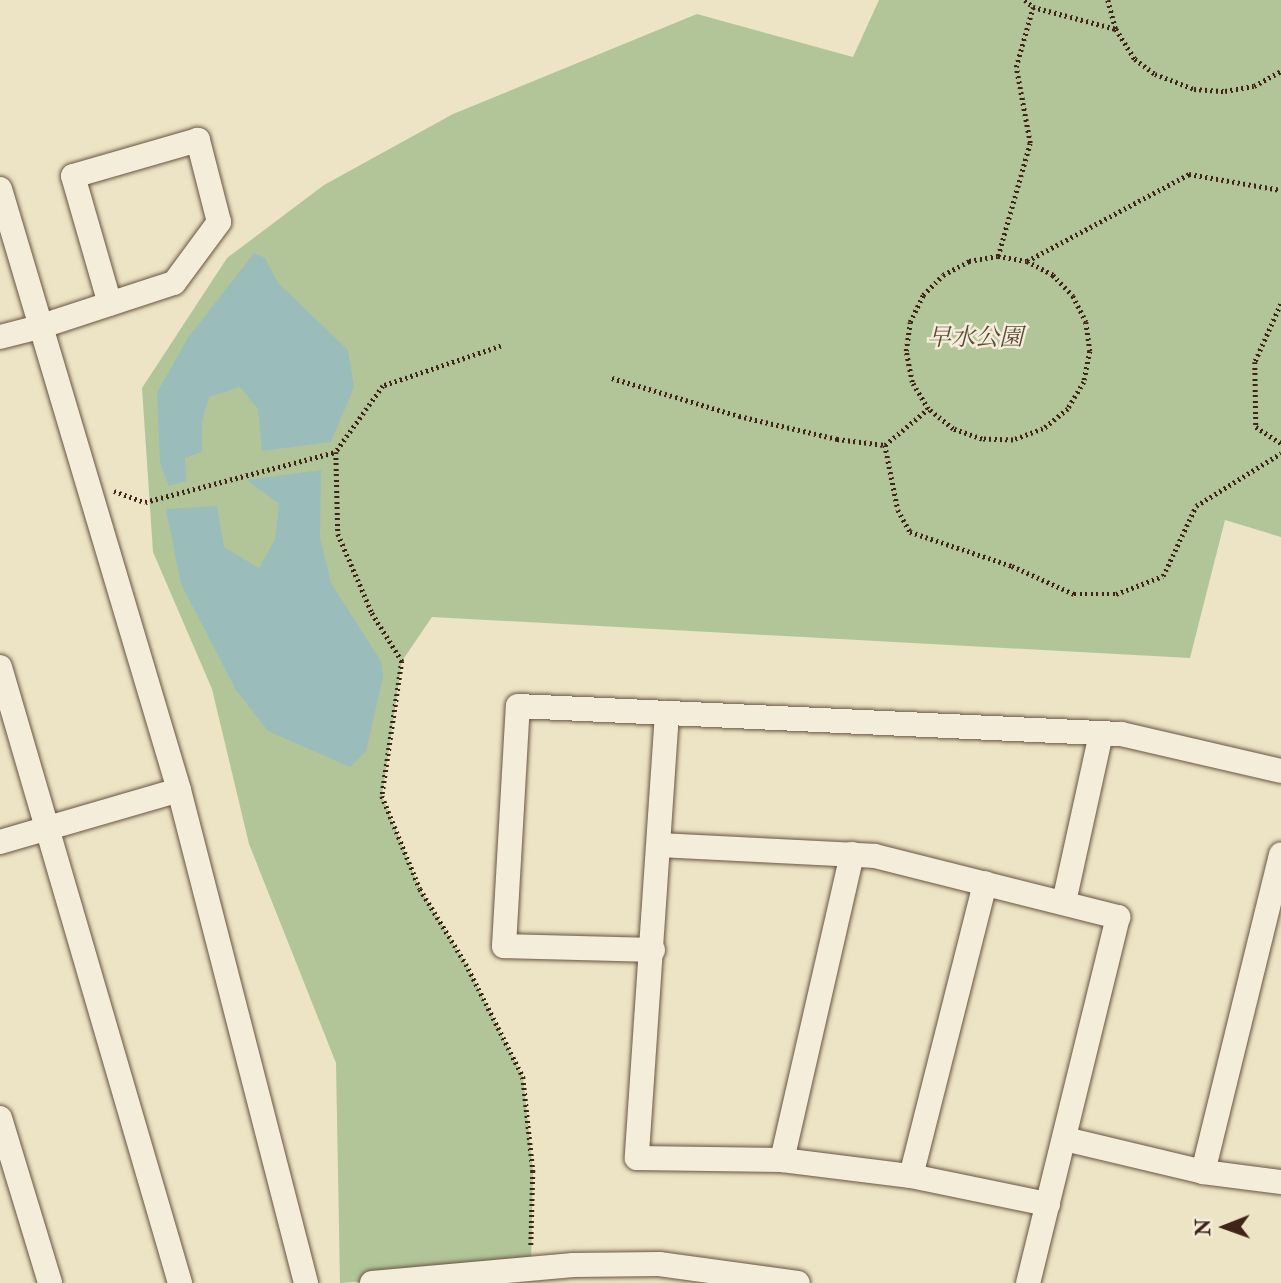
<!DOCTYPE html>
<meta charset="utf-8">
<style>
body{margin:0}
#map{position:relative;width:1281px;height:1283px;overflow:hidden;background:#ece4c4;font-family:"IM FELL Double Pica","Noto Serif JP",serif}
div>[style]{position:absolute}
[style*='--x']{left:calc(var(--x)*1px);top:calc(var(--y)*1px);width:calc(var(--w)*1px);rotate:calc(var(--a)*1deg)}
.green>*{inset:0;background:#b2c598}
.water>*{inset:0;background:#9abdbc}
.path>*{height:4.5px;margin-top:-2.25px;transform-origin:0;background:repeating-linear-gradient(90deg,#3f2418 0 2px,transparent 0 5.5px)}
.roads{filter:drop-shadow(0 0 2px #6a5443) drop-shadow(0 0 2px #6a5443)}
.street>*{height:24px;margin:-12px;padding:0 12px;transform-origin:12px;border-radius:12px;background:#f3edd9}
span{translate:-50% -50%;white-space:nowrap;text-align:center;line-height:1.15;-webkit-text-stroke:5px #f3edd9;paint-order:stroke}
.park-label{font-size:24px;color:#5c4c38;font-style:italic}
.north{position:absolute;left:1190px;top:1192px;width:70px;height:70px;-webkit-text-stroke:5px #f3edd9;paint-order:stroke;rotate:269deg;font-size:19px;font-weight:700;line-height:28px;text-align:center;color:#3f2418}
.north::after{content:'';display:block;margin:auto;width:24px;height:32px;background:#3f2418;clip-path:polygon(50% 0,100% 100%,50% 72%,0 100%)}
</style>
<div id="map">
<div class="green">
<div style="clip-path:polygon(879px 0,1281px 0,1281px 537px,1225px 520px,1190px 658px,432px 617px,402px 661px,382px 796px,420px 889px,466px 964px,523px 1077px,533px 1171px,531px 1269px,340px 1283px,336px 1063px,249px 844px,212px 689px,153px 552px,142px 388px,227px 258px,324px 185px,453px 114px,697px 14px,853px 57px)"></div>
</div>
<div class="water">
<div style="clip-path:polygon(254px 253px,265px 258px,278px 283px,348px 350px,354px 387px,331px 442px,262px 451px,258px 409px,240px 387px,209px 397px,202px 421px,202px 452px,185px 458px,186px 481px,169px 486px,160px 463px,157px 393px,187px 339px)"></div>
<div style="clip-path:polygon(321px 470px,320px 538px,331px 583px,381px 661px,383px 677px,366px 751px,350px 767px,268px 731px,236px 690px,181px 584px,166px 509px,217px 506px,224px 547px,259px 568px,275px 539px,279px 504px,247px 480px)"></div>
</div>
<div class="path">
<div style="--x:1025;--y:0;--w:11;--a:41"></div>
<div style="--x:1108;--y:0;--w:30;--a:75"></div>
<div style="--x:1116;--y:29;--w:36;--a:58"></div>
<div style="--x:1135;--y:59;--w:25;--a:37"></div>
<div style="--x:1155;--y:74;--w:42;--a:21"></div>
<div style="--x:1194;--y:89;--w:31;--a:4"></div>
<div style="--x:1225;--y:91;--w:29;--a:-10"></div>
<div style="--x:1254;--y:86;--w:31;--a:-29"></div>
<div style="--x:998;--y:256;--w:117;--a:-74.2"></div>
<div style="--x:1030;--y:143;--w:77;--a:-100.4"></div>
<div style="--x:1016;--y:67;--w:62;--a:-74.2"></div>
<div style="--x:1033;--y:7;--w:86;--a:14.8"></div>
<div style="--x:1027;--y:261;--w:30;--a:28"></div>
<div style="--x:1053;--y:275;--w:29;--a:46"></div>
<div style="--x:1073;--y:296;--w:29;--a:63"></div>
<div style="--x:1086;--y:322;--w:29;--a:82"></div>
<div style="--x:1090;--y:351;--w:32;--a:101"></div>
<div style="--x:1084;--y:382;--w:31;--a:121"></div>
<div style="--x:1068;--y:409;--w:32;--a:141"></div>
<div style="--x:1043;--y:429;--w:32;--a:160"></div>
<div style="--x:1013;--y:440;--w:31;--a:-178"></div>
<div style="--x:982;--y:439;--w:31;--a:-161"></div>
<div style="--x:953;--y:429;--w:32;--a:-141"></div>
<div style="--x:928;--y:409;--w:31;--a:-121"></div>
<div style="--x:912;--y:382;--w:32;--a:-101"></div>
<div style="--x:906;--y:351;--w:29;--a:-82"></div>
<div style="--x:910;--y:322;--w:30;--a:-64"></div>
<div style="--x:923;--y:295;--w:28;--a:-45"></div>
<div style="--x:943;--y:275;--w:30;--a:-28"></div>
<div style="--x:969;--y:261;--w:29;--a:-10"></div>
<div style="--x:998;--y:256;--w:29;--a:10"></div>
<div style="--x:1027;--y:261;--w:184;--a:-28.2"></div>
<div style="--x:1189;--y:174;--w:93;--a:9.9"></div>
<div style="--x:1281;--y:304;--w:64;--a:114.1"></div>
<div style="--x:1255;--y:362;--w:65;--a:89.1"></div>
<div style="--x:1256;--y:427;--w:30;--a:33"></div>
<div style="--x:501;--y:346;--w:125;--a:161.3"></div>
<div style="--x:383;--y:386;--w:81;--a:125.5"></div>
<div style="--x:336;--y:452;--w:82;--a:88.6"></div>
<div style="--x:338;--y:534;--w:86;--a:66.7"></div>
<div style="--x:372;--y:613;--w:57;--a:58"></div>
<div style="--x:402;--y:661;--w:136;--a:98.4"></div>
<div style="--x:382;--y:796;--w:100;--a:67.8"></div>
<div style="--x:420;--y:889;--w:88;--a:58.5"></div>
<div style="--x:466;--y:964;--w:127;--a:63.2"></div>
<div style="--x:523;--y:1077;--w:95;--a:83.9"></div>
<div style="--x:533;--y:1171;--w:76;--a:91.5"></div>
<div style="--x:612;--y:378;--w:133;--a:16.7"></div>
<div style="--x:739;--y:416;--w:101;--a:13.2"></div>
<div style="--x:837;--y:439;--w:48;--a:7.1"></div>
<div style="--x:885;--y:445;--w:56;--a:-39.9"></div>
<div style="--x:885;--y:445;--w:66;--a:78.7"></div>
<div style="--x:898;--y:510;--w:25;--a:61"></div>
<div style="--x:910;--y:532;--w:108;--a:18.4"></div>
<div style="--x:1012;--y:566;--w:68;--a:24.3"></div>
<div style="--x:1074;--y:594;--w:42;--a:0"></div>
<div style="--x:1116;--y:594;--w:50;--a:-21"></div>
<div style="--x:1163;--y:576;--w:77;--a:-64.8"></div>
<div style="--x:1196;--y:506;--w:100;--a:-31.9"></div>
<div style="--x:114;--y:491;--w:33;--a:20"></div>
<div style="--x:145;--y:502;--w:197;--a:-14.7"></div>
</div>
<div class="roads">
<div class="street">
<div style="--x:0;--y:189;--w:627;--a:73.41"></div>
<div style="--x:179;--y:790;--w:509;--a:75.55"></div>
<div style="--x:0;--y:337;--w:40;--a:-14.4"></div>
<div style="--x:39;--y:327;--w:142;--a:-18.1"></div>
<div style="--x:174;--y:283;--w:76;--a:-53.6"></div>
<div style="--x:219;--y:222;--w:85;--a:-104.4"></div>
<div style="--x:198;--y:140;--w:130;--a:163.9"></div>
<div style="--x:73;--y:176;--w:133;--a:73.9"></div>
<div style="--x:0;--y:667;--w:642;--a:73.71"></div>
<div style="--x:667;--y:713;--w:446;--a:93.9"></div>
<div style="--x:637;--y:1158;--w:145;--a:0.8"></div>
<div style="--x:782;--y:1160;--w:130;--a:7.1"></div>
<div style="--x:911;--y:1176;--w:140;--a:11.6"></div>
<div style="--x:0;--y:842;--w:186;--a:-16.2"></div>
<div style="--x:661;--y:845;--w:214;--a:2.9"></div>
<div style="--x:875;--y:856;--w:251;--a:14.1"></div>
<div style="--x:1118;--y:917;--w:377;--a:103.8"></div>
<div style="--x:1064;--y:902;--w:172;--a:-77.6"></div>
<div style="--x:653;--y:950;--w:149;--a:-178.5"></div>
<div style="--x:504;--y:946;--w:240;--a:-86.7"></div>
<div style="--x:518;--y:706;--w:604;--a:2.66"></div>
<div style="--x:1121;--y:734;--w:164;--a:13"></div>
<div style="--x:0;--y:1118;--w:172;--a:73.1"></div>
<div style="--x:1065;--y:1139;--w:142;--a:13.4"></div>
<div style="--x:1203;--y:1172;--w:79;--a:7.3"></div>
<div style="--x:782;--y:1160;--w:314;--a:-77.1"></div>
<div style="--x:1203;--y:1172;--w:327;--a:-76.2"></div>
<div style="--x:911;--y:1176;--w:302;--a:-75.8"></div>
<div style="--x:372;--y:1283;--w:202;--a:-5.1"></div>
<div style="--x:573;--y:1265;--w:86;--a:-0.7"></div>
<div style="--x:659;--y:1264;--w:140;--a:7.8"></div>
</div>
</div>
<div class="park-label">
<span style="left:975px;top:338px">早水公園</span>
</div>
<div class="north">N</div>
</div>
